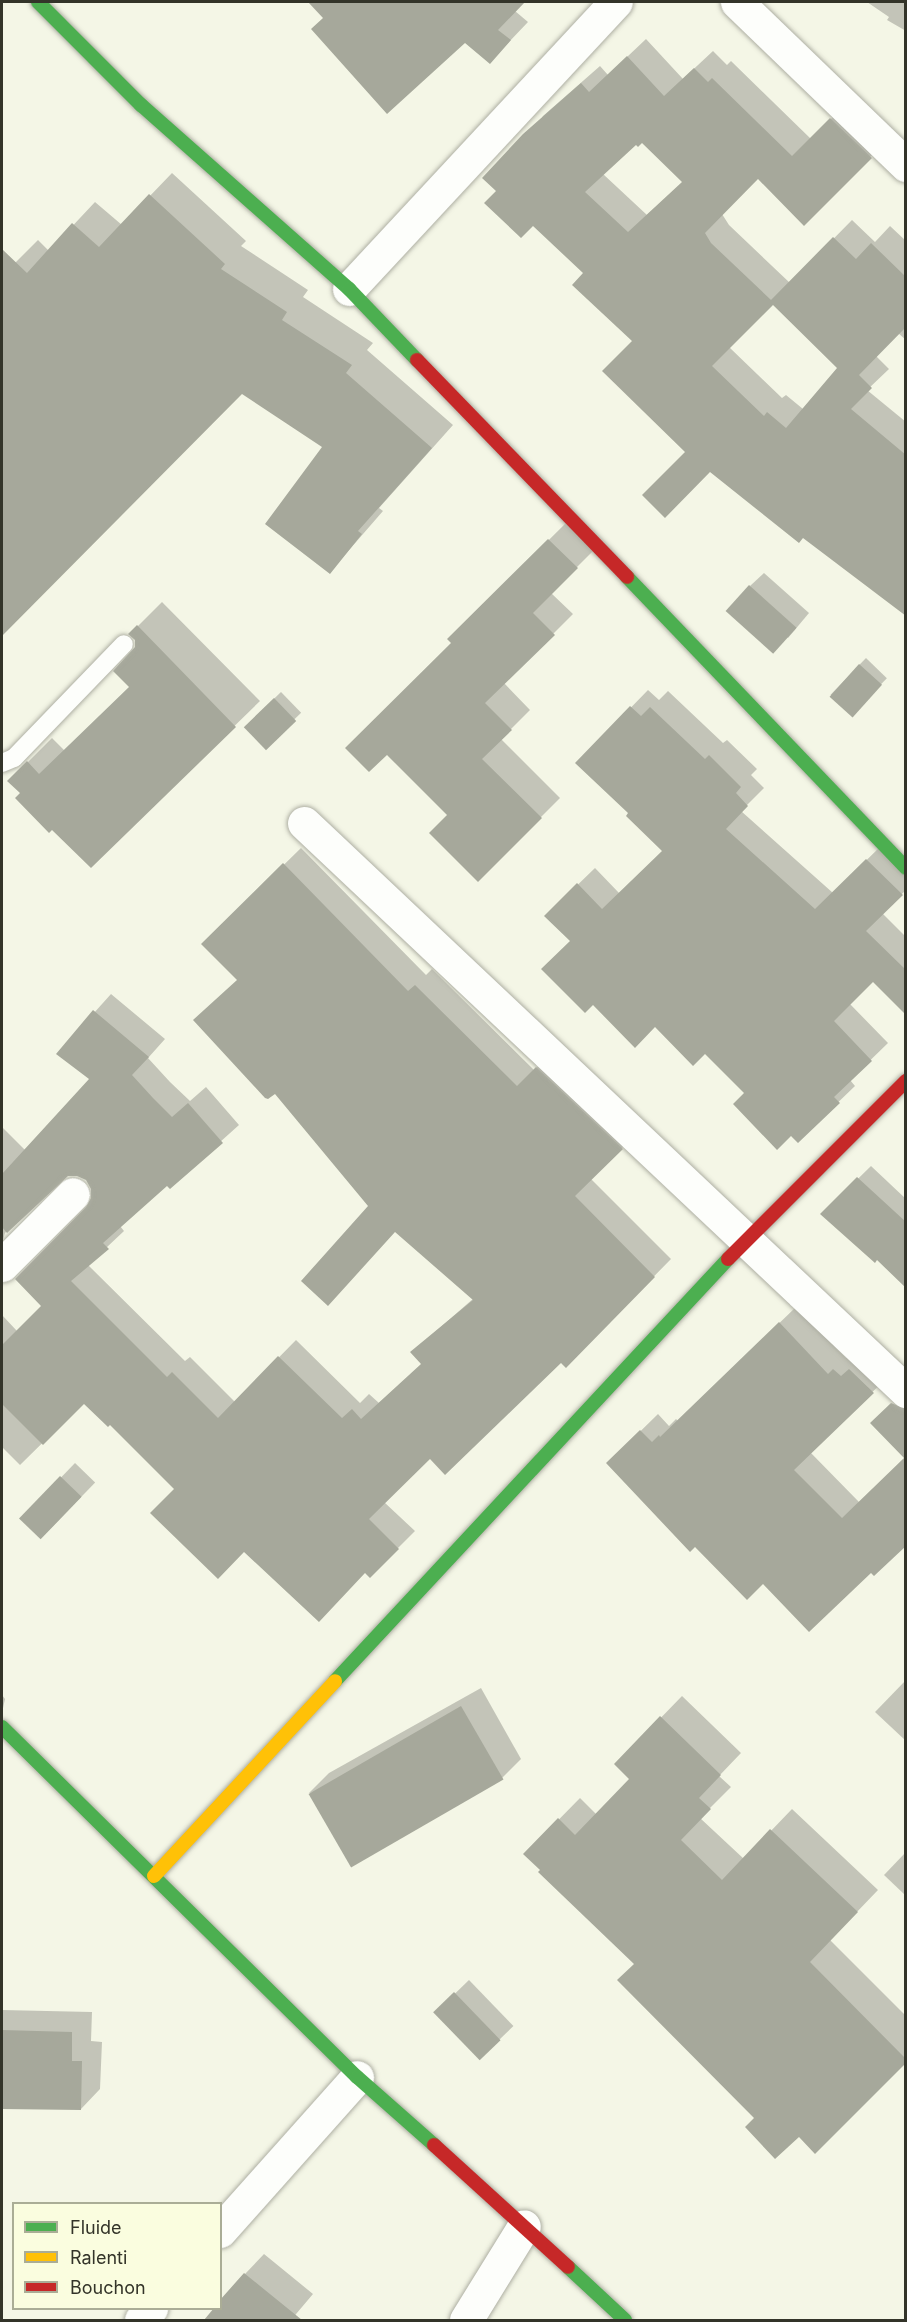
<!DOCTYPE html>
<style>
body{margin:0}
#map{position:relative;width:907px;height:2322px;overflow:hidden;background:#f4f6e6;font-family:Inter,sans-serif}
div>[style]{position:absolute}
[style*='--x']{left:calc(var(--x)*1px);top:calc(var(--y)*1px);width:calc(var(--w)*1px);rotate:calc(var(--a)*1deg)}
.shadow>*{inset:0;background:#0003;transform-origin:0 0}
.building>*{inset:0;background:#a6a89b;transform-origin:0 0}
.roads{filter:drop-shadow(0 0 2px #aeafa3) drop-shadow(0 0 2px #aeafa3)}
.lane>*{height:18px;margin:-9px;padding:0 9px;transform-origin:9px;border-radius:9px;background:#fdfefb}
.street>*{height:33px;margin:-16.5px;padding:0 16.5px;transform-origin:16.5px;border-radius:16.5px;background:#fdfefb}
.fast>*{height:14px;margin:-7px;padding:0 7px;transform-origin:7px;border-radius:7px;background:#4caf50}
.slow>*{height:14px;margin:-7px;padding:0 7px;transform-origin:7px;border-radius:7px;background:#ffc107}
.jam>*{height:14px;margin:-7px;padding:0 7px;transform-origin:7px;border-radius:7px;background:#c62828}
span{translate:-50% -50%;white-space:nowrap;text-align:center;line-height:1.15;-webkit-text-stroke:6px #fafddf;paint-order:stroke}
.frame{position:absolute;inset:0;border:3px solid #333429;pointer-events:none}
.legend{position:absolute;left:12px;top:2202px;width:210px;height:108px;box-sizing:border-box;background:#fafddf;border:2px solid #aaad96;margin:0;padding:8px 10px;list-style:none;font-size:18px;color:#333429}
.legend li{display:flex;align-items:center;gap:12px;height:30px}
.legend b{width:30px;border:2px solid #aaad96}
</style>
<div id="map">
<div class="shadow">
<div style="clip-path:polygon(329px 2px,524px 2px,515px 11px,528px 22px,490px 62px,465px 41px,324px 18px,319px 12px)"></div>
<div style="clip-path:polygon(867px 2px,906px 2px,906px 31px,887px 20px,889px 17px)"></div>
<div style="clip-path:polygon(evenodd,646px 39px,683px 79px,713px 51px,727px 65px,731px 61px,811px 139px,849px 101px,888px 139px,804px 223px,758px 177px,722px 214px,729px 225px,790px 283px,852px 220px,875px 242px,890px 226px,906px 241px,906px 340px,898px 333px,876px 356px,889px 369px,867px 390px,906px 422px,906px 477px,803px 536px,687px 452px,634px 341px,586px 273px,498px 191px,543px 116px,600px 66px,608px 75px,646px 39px,642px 141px,684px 181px,647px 215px,603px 174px,636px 143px,642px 141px,646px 39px,773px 303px,839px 367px,803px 409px,786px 395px,782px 398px,729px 347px,773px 303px)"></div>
<div style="clip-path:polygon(172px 173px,246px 241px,241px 246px,308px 290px,303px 297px,373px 343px,367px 350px,453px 425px,379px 508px,383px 511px,330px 572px,324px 446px,242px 392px,2px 634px,2px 276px,38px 240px,49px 251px,95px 202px,122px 225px)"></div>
<div style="clip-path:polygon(569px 520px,596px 548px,551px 593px,573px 614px,504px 683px,530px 710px,501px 739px,560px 798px,478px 880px,449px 815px,453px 643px,449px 639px)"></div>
<div style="clip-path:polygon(764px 573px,809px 613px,788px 638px,750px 586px)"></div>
<div style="clip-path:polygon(162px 602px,260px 701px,91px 866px,9px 781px,52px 738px,65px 751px,130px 687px,136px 648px,136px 640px,130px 634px)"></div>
<div style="left:866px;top:658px;width:29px;height:51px;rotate:44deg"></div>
<div style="clip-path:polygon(648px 690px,659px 700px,668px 691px,723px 743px,727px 740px,757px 769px,751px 775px,764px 788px,741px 811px,833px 893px,884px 843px,906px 865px,906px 890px,882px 913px,906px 937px,906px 1013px,873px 980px,849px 1003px,888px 1043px,850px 1080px,855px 1086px,798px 1141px,705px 1052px,572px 941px,563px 899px,595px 868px,620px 894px,664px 850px,630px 813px,577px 763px)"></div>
<div style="left:281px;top:692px;width:29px;height:49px;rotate:46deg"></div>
<div style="clip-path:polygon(301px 848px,426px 975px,432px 969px,534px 1070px,553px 1052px,638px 1132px,591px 1179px,671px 1259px,566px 1366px,561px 1361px,430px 1457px,384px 1502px,415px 1531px,370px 1576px,365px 1571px,177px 1489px,110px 1423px,84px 1402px,20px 1465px,2px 1447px,2px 1315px,17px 1331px,43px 1306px,92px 1200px,93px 1189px,87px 1179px,78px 1174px,68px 1174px,59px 1179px,5px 1233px,2px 1243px,2px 1127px,25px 1150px,92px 1079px,58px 1053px,111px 994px,165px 1039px,148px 1058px,170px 1082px,190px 1101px,206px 1087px,239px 1125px,170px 1187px,167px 1184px,120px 1226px,124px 1231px,88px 1265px,185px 1361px,190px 1357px,235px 1402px,296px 1340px,360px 1403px,369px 1394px,379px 1403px,422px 1364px,412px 1352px,474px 1298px,370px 1206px,238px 979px,203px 944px)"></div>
<div style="clip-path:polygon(871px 1166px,906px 1199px,906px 1286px,878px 1258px,822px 1214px)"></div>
<div style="clip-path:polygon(796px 1307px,846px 1358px,851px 1353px,889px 1376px,810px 1452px,859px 1502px,871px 1571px,763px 1582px,695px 1545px,608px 1463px,658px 1414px,669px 1426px,676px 1419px,678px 1421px)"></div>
<div style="left:75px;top:1463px;width:28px;height:77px;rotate:44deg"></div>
<div style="clip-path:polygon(906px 1680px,906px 1741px,875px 1712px)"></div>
<div style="clip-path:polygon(481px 1688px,521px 1759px,502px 1778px,309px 1793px,329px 1773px)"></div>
<div style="clip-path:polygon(2px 1695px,5px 1699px,2px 1713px)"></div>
<div style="clip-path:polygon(682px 1696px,741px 1753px,719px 1776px,731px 1787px,700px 1818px,744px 1859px,792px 1809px,878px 1890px,830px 1940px,906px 2016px,906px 2061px,756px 2118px,636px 1964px,525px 1854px,580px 1798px,596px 1814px,631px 1779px,616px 1764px)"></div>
<div style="clip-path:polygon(906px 1852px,906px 1895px,905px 1895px,884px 1875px)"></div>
<div style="left:469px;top:1980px;width:64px;height:47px;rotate:46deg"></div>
<div style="clip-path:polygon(2px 2010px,92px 2012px,91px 2041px,102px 2042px,100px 2089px,81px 2109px,2px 2107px)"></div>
<div style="clip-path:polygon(264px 2254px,313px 2294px,291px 2320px,206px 2320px,216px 2308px,220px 2308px,245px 2274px)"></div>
</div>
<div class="building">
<div style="clip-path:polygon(308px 2px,525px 2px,498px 30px,511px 40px,490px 64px,465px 43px,387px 114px,311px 29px,323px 18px)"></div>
<div style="clip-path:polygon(evenodd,627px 56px,664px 96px,694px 68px,708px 82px,712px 78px,792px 156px,830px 118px,872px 158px,804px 226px,758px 179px,705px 233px,711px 243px,771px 300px,833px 237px,856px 259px,871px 243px,906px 277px,906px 327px,859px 375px,872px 388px,851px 409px,906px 455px,906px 616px,803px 538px,799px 543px,710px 472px,665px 518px,642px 495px,685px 452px,602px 371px,632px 341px,572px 285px,583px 273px,533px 226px,521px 238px,484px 203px,496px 191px,482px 178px,523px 134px,581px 83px,589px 92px,627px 56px,642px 143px,682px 182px,628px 232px,585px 192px,636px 145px,638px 147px,642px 143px,627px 56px,773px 305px,837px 368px,786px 428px,767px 412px,764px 416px,712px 366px,773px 305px)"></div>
<div style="clip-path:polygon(149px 194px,225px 264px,221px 269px,287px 312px,282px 320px,352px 365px,346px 373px,432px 448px,358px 531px,362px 534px,330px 574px,265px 524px,322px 447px,242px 394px,2px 636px,2px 249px,27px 273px,72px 223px,99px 247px)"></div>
<div style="clip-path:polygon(548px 539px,578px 568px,533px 613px,555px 635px,485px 703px,512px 730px,482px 759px,542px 818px,478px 882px,429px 833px,447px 815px,387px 755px,369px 772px,345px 748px,451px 643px,447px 639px)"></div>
<div style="left:749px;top:585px;width:64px;height:35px;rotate:42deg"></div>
<div style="clip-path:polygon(137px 625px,236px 727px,91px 868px,52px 830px,49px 833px,15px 798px,20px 793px,7px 781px,27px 761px,39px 774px,129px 687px,113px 671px,135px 647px,135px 640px,128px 634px)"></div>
<div style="left:859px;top:664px;width:31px;height:44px;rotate:42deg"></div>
<div style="left:274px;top:698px;width:32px;height:42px;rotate:46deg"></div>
<div style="clip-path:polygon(630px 706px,641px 716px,650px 707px,705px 759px,709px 755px,741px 787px,736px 793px,748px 806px,726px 829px,815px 909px,866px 859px,903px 895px,866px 931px,906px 970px,906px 1015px,873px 982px,834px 1021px,872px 1061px,834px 1097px,840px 1103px,798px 1143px,791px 1136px,777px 1150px,733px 1104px,744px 1093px,705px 1054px,693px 1066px,655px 1027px,635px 1048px,593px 1005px,585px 1013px,541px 969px,570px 941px,544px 916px,577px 883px,602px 909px,662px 851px,626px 816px,628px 813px,575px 763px)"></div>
<div style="clip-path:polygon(283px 863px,408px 991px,415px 985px,517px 1086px,536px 1067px,623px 1149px,575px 1196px,655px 1277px,566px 1368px,561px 1363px,445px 1475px,430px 1459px,369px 1519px,399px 1549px,370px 1578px,365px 1573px,319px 1622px,244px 1552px,218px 1579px,150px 1513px,174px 1489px,110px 1425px,108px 1427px,84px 1404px,43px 1445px,2px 1404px,2px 1345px,41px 1306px,15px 1279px,86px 1207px,91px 1198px,91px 1189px,86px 1180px,77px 1176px,68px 1176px,7px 1233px,2px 1227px,2px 1174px,89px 1079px,56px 1054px,93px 1010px,149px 1057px,132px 1075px,153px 1098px,172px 1117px,188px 1103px,223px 1143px,170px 1189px,167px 1186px,103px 1243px,109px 1249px,71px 1281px,167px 1377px,172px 1372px,218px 1418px,278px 1356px,342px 1418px,352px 1409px,361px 1419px,421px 1364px,410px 1352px,473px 1300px,395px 1232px,328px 1306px,301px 1281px,368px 1206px,275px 1094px,268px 1099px,265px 1098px,193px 1020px,237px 980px,201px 944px)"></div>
<div style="clip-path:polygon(857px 1177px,906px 1222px,906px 1288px,877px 1260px,875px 1263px,820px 1214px)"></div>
<div style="clip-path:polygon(779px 1322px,828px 1374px,833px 1369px,841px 1376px,849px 1369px,874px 1393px,794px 1470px,842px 1518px,904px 1458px,870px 1423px,891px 1403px,906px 1409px,906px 1546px,874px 1576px,871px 1573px,809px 1632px,763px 1584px,747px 1600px,695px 1547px,690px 1552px,606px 1463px,640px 1430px,652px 1442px,659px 1435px,660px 1437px)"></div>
<div style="left:60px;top:1476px;width:30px;height:59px;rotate:44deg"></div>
<div style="left:461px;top:1706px;width:85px;height:176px;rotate:60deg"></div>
<div style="clip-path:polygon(660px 1716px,721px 1775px,699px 1798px,711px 1809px,681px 1840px,722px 1880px,770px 1829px,858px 1912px,810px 1962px,906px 2059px,906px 2063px,815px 2154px,799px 2137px,775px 2159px,745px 2127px,754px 2118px,617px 1980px,634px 1964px,538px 1872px,540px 1870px,523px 1854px,558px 1818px,575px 1835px,629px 1779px,614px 1764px)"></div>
<div style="left:454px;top:1992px;width:67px;height:29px;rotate:46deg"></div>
<div style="clip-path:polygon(2px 2030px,72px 2032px,72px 2061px,82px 2061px,81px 2110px,2px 2109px)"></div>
<div style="clip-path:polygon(244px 2273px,302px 2320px,204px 2320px,214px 2308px,220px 2308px,220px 2300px)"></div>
</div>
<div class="roads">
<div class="lane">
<div style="--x:2;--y:763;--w:13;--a:-23"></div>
<div style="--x:14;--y:758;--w:158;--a:-46"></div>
</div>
<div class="street">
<div style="--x:737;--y:2;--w:235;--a:44"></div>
<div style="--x:349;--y:289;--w:392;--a:-47.1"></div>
<div style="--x:304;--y:823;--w:828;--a:43.34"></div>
<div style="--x:2;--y:1265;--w:100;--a:-45"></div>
<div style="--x:220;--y:2231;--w:206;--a:-48.3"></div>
<div style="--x:141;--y:2320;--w:16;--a:-50"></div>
<div style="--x:466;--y:2320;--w:110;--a:-58.3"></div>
</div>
<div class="fast">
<div style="--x:38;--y:2;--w:146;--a:45"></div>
<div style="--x:141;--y:105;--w:278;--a:41.5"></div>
<div style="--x:349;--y:289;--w:98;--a:46.2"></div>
<div style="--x:627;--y:577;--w:403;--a:46.2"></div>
<div style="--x:335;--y:1681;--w:577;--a:-47.04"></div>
<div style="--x:2;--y:1727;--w:499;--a:44.6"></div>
<div style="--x:357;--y:2077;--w:103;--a:41.4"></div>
<div style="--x:568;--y:2267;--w:78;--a:42.9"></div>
</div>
<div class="slow">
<div style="--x:154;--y:1876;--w:266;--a:-47.1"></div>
</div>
<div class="jam">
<div style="--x:417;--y:360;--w:302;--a:45.9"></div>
<div style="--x:728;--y:1259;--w:252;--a:-45"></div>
<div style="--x:434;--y:2145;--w:181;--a:42.3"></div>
</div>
</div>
<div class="frame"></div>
<ul class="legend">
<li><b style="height:8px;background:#4caf50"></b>Fluide</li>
<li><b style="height:8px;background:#ffc107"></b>Ralenti</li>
<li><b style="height:8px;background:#c62828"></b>Bouchon</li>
</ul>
</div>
